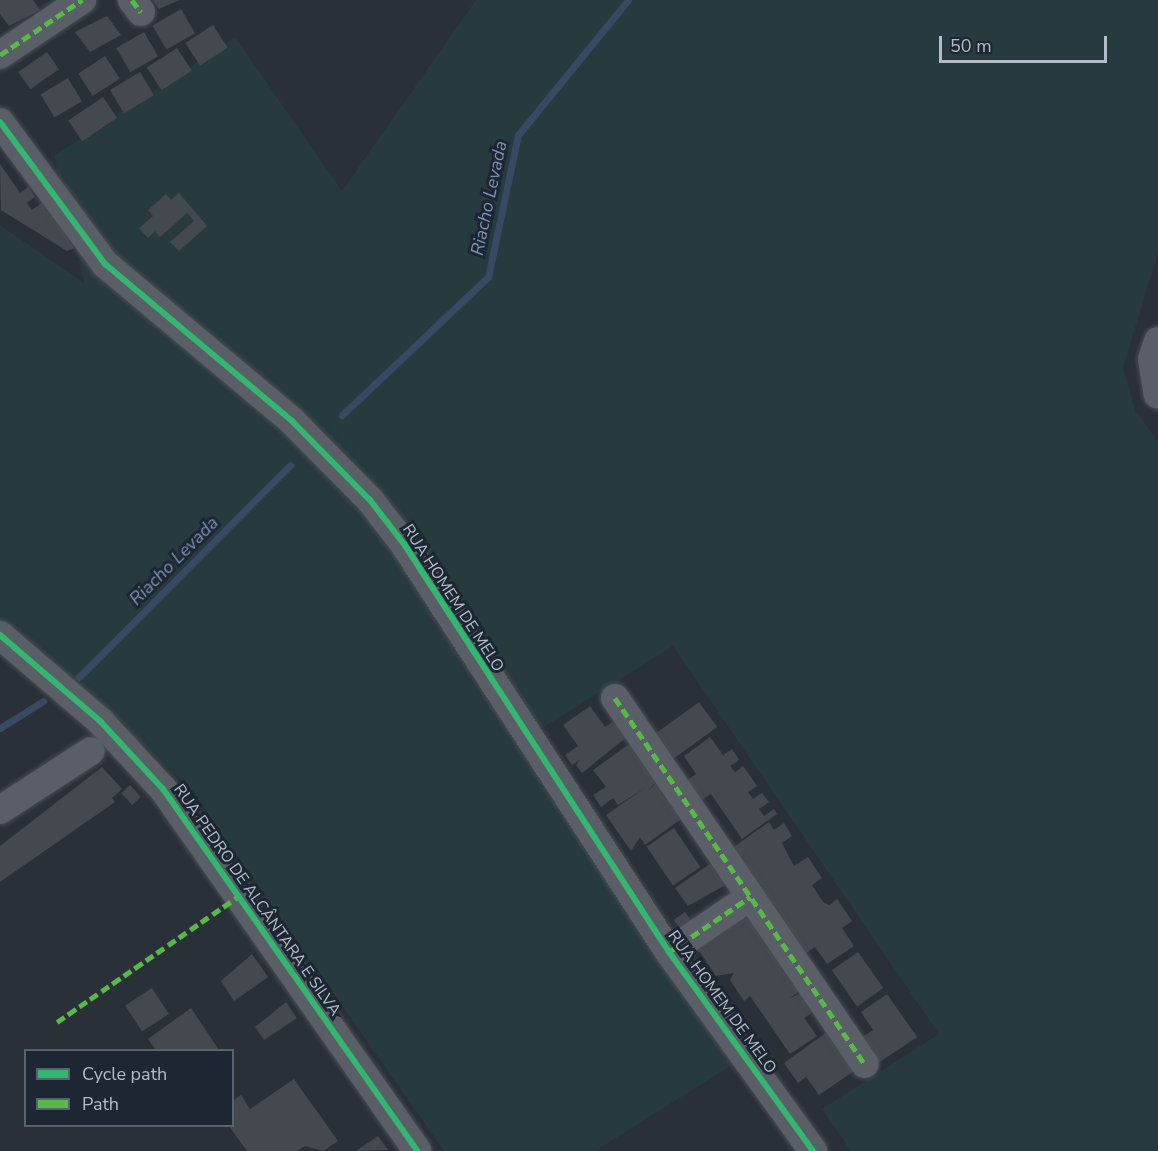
<!DOCTYPE html>
<meta charset="utf-8">
<style>
body{margin:0}
#map{position:relative;width:1158px;height:1151px;overflow:hidden;background:#2a3038;font-family:"Nunito Sans",sans-serif}
div>[style]{position:absolute}
[style*='--x']{left:calc(var(--x)*1px);top:calc(var(--y)*1px);width:calc(var(--w)*1px);rotate:calc(var(--a)*1deg)}
.green>*{inset:0;background:#273a3e}
.stream>*{height:7px;margin:-3.5px;padding:0 3.5px;transform-origin:3.5px;border-radius:3.5px;background:#384963}
.building>*{inset:0;background:#444950;transform-origin:0 0}
.roads{filter:drop-shadow(0 0 2px #484c53) drop-shadow(0 0 2px #484c53)}
.minor>*{height:28px;margin:-14px;padding:0 14px;transform-origin:14px;border-radius:14px;background:#5a5e66}
.quiet>*{height:4.5px;margin-top:-2.25px;transform-origin:0;background:repeating-linear-gradient(90deg,#58b947 0 9px,transparent 0 13.5px)}
.cycleway>*{height:6px;margin:-3px;padding:0 3px;transform-origin:3px;border-radius:3px;background:#33b770}
span{translate:-50% -50%;white-space:nowrap;text-align:center;line-height:1.15;-webkit-text-stroke:6px #1d2633;paint-order:stroke}
.street-label{font-size:16px;color:#b4bcc9}
.water-label{font-size:18px;color:#7c92b1;font-style:italic}
.legend{position:absolute;left:24px;top:1049px;width:210px;height:78px;box-sizing:border-box;background:#1d2633;border:2px solid #59626f;margin:0;padding:8px 10px;list-style:none;font-size:18px;color:#b4bcc9}
.legend li{display:flex;align-items:center;gap:12px;height:30px}
.legend b{width:30px;border:2px solid #59626f}
.scale{position:absolute;left:939px;top:36px;width:168px;height:27px;box-sizing:border-box;border:3px solid #b4bcc9;border-top:0;padding-left:8px;font-size:18px;line-height:21px;white-space:nowrap;color:#b4bcc9;-webkit-text-stroke:4px #1d2633;paint-order:stroke}
</style>
<div id="map">
<div class="green">
<div style="clip-path:polygon(476px 0,1158px 0,1158px 252px,1123px 368px,1135px 410px,1158px 441px,1158px 1151px,851px 1151px,822px 1109px,939px 1034px,673px 646px,517px 744px,735px 1063px,595px 1151px,444px 1151px,187px 785px,0 623px,0 225px,84px 283px,54px 156px,235px 37px,342px 191px)"></div>
</div>
<div class="stream">
<div style="--x:342;--y:415;--w:201;--a:-43.4"></div>
<div style="--x:488;--y:277;--w:145;--a:-78.1"></div>
<div style="--x:518;--y:135;--w:174;--a:-50.8"></div>
<div style="--x:79;--y:677;--w:299;--a:-45.1"></div>
<div style="--x:0;--y:728;--w:51;--a:-32.1"></div>
</div>
<div class="building">
<div style="clip-path:polygon(0 0,33px 0,40px 10px,9px 26px,0 14px)"></div>
<div style="clip-path:polygon(153px 0,180px 0,159px 9px)"></div>
<div style="left:181px;top:9px;width:28px;height:33px;rotate:60deg"></div>
<div style="clip-path:polygon(107px 16px,121px 35px,90px 52px,75px 32px)"></div>
<div style="left:213px;top:25px;width:27px;height:33px;rotate:57deg"></div>
<div style="left:144px;top:32px;width:28px;height:32px;rotate:60deg"></div>
<div style="left:177px;top:48px;width:27px;height:36px;rotate:57deg"></div>
<div style="left:47px;top:52px;width:21px;height:35px;rotate:55deg"></div>
<div style="left:105px;top:56px;width:27px;height:32px;rotate:57deg"></div>
<div style="left:140px;top:72px;width:27px;height:35px;rotate:59deg"></div>
<div style="left:68px;top:78px;width:27px;height:32px;rotate:59deg"></div>
<div style="left:103px;top:97px;width:25px;height:42px;rotate:56deg"></div>
<div style="clip-path:polygon(0 164px,20px 193px,28px 187px,35px 197px,27px 203px,32px 210px,43px 202px,75px 248px,67px 251px,1px 210px)"></div>
<div style="clip-path:polygon(179px 193px,207px 226px,179px 251px,170px 242px,194px 221px,187px 213px,160px 237px,155px 231px,148px 238px,139px 228px,153px 216px,148px 210px,166px 194px,171px 200px)"></div>
<div style="left:699px;top:702px;width:31px;height:57px;rotate:54deg"></div>
<div style="clip-path:polygon(590px 706px,605px 727px,617px 719px,628px 736px,582px 773px,576px 765px,580px 760px,572px 765px,565px 755px,578px 746px,563px 725px)"></div>
<div style="clip-path:polygon(710px 737px,723px 755px,732px 749px,739px 760px,730px 766px,735px 772px,743px 766px,757px 786px,748px 792px,753px 799px,762px 793px,769px 802px,759px 809px,764px 816px,774px 809px,777px 814px,742px 839px,711px 794px,699px 802px,685px 782px,696px 774px,684px 756px)"></div>
<div style="clip-path:polygon(632px 742px,658px 780px,647px 791px,659px 781px,684px 817px,645px 845px,640px 837px,631px 851px,606px 815px,645px 788px,618px 805px,613px 798px,601px 807px,593px 795px,606px 787px,593px 770px)"></div>
<div style="clip-path:polygon(102px 767px,122px 789px,112px 798px,115px 802px,0 882px,0 846px)"></div>
<div style="left:130px;top:785px;width:16px;height:12px;rotate:47deg"></div>
<div style="clip-path:polygon(769px 822px,774px 830px,784px 823px,792px 836px,782px 843px,794px 866px,808px 857px,822px 878px,812px 885px,823px 902px,829px 905px,837px 899px,852px 921px,842px 928px,854px 946px,827px 964px,815px 947px,803px 955px,731px 849px)"></div>
<div style="left:674px;top:828px;width:47px;height:33px;rotate:56deg"></div>
<div style="clip-path:polygon(714px 861px,729px 883px,688px 906px,675px 888px)"></div>
<div style="clip-path:polygon(748px 911px,802px 989px,790px 998px,804px 992px,816px 1010px,804px 1018px,817px 1036px,790px 1054px,750px 996px,744px 1001px,730px 980px,734px 973px,716px 976px,695px 945px,700px 941px,703px 946px)"></div>
<div style="left:685px;top:912px;width:12px;height:14px;rotate:55deg"></div>
<div style="left:858px;top:952px;width:44px;height:32px;rotate:55deg"></div>
<div style="clip-path:polygon(252px 954px,268px 977px,234px 1001px,221px 981px)"></div>
<div style="left:152px;top:988px;width:31px;height:32px;rotate:57deg"></div>
<div style="clip-path:polygon(887px 994px,917px 1037px,878px 1063px,861px 1038px,873px 1030px,861px 1012px)"></div>
<div style="clip-path:polygon(286px 1002px,297px 1018px,264px 1040px,255px 1027px)"></div>
<div style="clip-path:polygon(191px 1008px,219px 1050px,156px 1050px,148px 1039px)"></div>
<div style="clip-path:polygon(830px 1030px,857px 1069px,819px 1095px,806px 1077px,798px 1083px,784px 1063px)"></div>
<div style="clip-path:polygon(294px 1079px,338px 1141px,323px 1151px,305px 1146px,297px 1151px,247px 1151px,229px 1126px,232px 1101px,241px 1095px,250px 1109px)"></div>
<div style="clip-path:polygon(378px 1136px,388px 1150px,356px 1151px)"></div>
</div>
<div class="roads">
<div class="minor">
<div style="--x:132;--y:0;--w:15;--a:53"></div>
<div style="--x:0;--y:55;--w:99;--a:-33.9"></div>
<div style="--x:0;--y:122;--w:177;--a:53.5"></div>
<div style="--x:105;--y:264;--w:244;--a:40"></div>
<div style="--x:292;--y:421;--w:111;--a:45.4"></div>
<div style="--x:370;--y:500;--w:56;--a:52.3"></div>
<div style="--x:404;--y:544;--w:487;--a:57"></div>
<div style="--x:669;--y:952;--w:246;--a:54.1"></div>
<div style="--x:1158;--y:341;--w:19;--a:108"></div>
<div style="--x:1152;--y:359;--w:36;--a:81"></div>
<div style="--x:0;--y:635;--w:132;--a:40.7"></div>
<div style="--x:100;--y:721;--w:93;--a:47.2"></div>
<div style="--x:163;--y:789;--w:442;--a:54.9"></div>
<div style="--x:615;--y:698;--w:443;--a:55.7"></div>
<div style="--x:0;--y:810;--w:108;--a:-33"></div>
<div style="--x:669;--y:952;--w:98;--a:-34.2"></div>
</div>
</div>
<div class="quiet">
<div style="--x:132;--y:0;--w:15;--a:53"></div>
<div style="--x:0;--y:55;--w:99;--a:-33.9"></div>
<div style="--x:615;--y:698;--w:443;--a:55.7"></div>
<div style="--x:669;--y:952;--w:98;--a:-34.2"></div>
<div style="--x:57;--y:1022;--w:221;--a:-34.7"></div>
</div>
<div class="cycleway">
<div style="--x:0;--y:122;--w:177;--a:53.5"></div>
<div style="--x:105;--y:264;--w:244;--a:40"></div>
<div style="--x:292;--y:421;--w:111;--a:45.4"></div>
<div style="--x:370;--y:500;--w:56;--a:52.3"></div>
<div style="--x:404;--y:544;--w:487;--a:57"></div>
<div style="--x:669;--y:952;--w:246;--a:54.1"></div>
<div style="--x:0;--y:635;--w:132;--a:40.7"></div>
<div style="--x:100;--y:721;--w:93;--a:47.2"></div>
<div style="--x:163;--y:789;--w:442;--a:54.9"></div>
</div>
<div class="street-label">
<span style="left:453px;top:598px;rotate:57deg">RUA HOMEM DE MELO</span>
<span style="left:257px;top:900px;rotate:55deg">RUA PEDRO DE ALCÂNTARA E SILVA</span>
<span style="left:722px;top:1002px;rotate:54deg">RUA HOMEM DE MELO</span>
</div>
<div class="water-label">
<span style="left:489px;top:198px;rotate:-78deg">Riacho Levada</span>
<span style="left:174px;top:561px;rotate:-45deg">Riacho Levada</span>
</div>
<ul class="legend">
<li><b style="height:8px;background:#33b770"></b>Cycle path</li>
<li><b style="height:8px;background:#58b947"></b>Path</li>
</ul>
<div class="scale">50 m</div>
</div>
